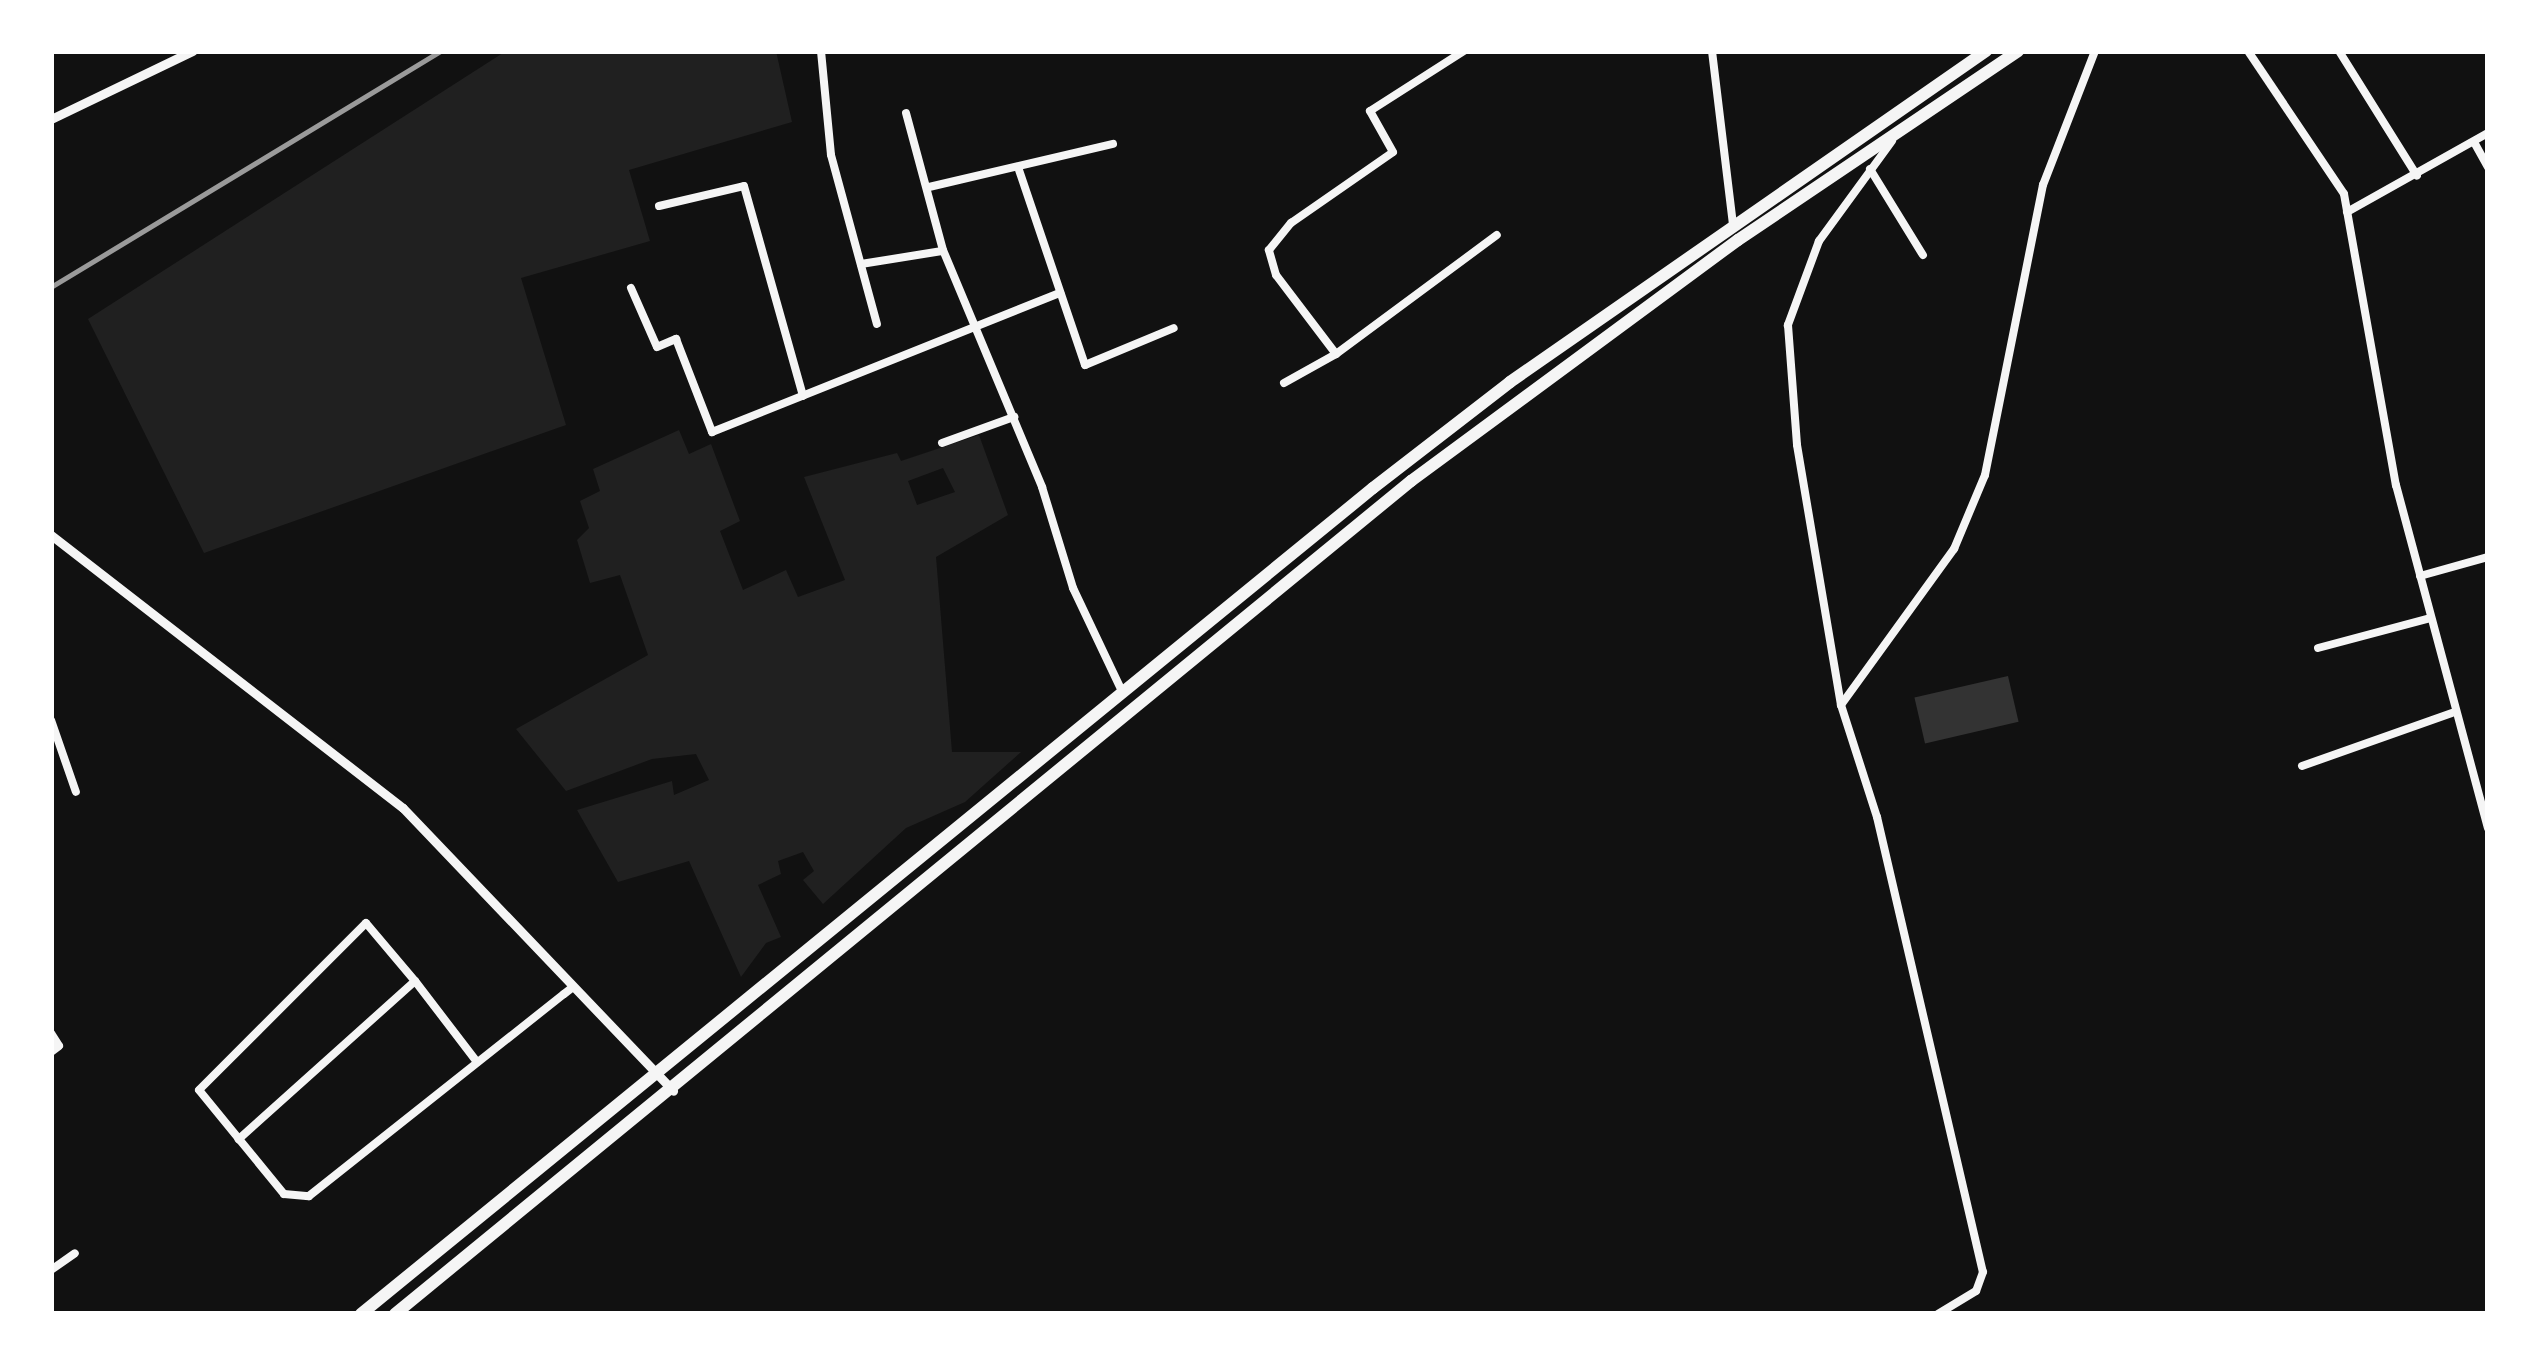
<!DOCTYPE html>
<style>
body{margin:0}
#map{position:relative;width:2539px;height:1365px;overflow:hidden;background:#111;font-family:Jost,sans-serif}
div>[style]{position:absolute}
[style*='--x']{left:calc(var(--x)*1px);top:calc(var(--y)*1px);width:calc(var(--w)*1px);rotate:calc(var(--a)*1deg)}
.green>*{inset:0;background:#202020}
.water>*{inset:0;background:#333;transform-origin:0 0}
.minor>*{height:8px;margin:-4px;padding:0 4px;transform-origin:4px;border-radius:4px;background:#f5f5f5}
.secondary>*{height:9px;margin:-4.5px;padding:0 4.5px;transform-origin:4.5px;border-radius:4.5px;background:#f5f5f5}
.trunk>*{height:12px;margin:-6px;padding:0 6px;transform-origin:6px;border-radius:6px;background:#f5f5f5}
.rail>*{height:4.5px;margin:-2.25px;padding:0 2.25px;transform-origin:2.25px;border-radius:2.25px;background:#9a9a9a}
span{translate:-50% -50%;white-space:nowrap;text-align:center;line-height:1.15;-webkit-text-stroke:10px #fff;paint-order:stroke}
.frame{position:absolute;inset:0;border:54px solid #fff;pointer-events:none}
</style>
<div id="map">
<div class="green">
<div style="clip-path:polygon(506px 51px,776px 51px,792px 122px,629px 170px,650px 241px,521px 278px,566px 425px,204px 553px,88px 319px)"></div>
<div style="clip-path:polygon(evenodd,679px 430px,689px 454px,711px 444px,740px 521px,720px 531px,743px 590px,786px 570px,798px 597px,845px 580px,804px 477px,897px 453px,901px 461px,979px 435px,1008px 515px,936px 557px,952px 752px,1021px 752px,965px 802px,906px 828px,823px 904px,803px 880px,814px 871px,803px 852px,778px 861px,781px 874px,758px 885px,781px 937px,766px 943px,741px 977px,689px 861px,618px 882px,577px 810px,672px 781px,674px 795px,709px 780px,696px 754px,652px 759px,566px 791px,516px 729px,648px 655px,620px 575px,590px 583px,577px 540px,589px 528px,580px 501px,600px 491px,593px 469px,679px 430px,943px 468px,955px 492px,917px 505px,908px 481px,943px 468px)"></div>
</div>
<div class="water">
<div style="left:2008px;top:676px;width:47px;height:96px;rotate:77deg"></div>
</div>
<div class="minor">
<div style="--x:821;--y:51;--w:104;--a:84.5"></div>
<div style="--x:831;--y:155;--w:175;--a:74.8"></div>
<div style="--x:1712;--y:51;--w:175;--a:83.1"></div>
<div style="--x:2248;--y:51;--w:172;--a:56.1"></div>
<div style="--x:2344;--y:194;--w:296;--a:79.9"></div>
<div style="--x:2396;--y:485;--w:355;--a:75"></div>
<div style="--x:2339;--y:51;--w:147;--a:58"></div>
<div style="--x:906;--y:113;--w:142;--a:74.9"></div>
<div style="--x:943;--y:250;--w:257;--a:67.3"></div>
<div style="--x:1042;--y:487;--w:106;--a:72.9"></div>
<div style="--x:1073;--y:588;--w:114;--a:64.6"></div>
<div style="--x:1892;--y:141;--w:124;--a:126.1"></div>
<div style="--x:1819;--y:241;--w:90;--a:110.3"></div>
<div style="--x:1788;--y:325;--w:120;--a:85.7"></div>
<div style="--x:1797;--y:445;--w:264;--a:80.4"></div>
<div style="--x:1841;--y:705;--w:118;--a:72.2"></div>
<div style="--x:1877;--y:817;--w:467;--a:76.9"></div>
<div style="--x:1983;--y:1272;--w:20;--a:110"></div>
<div style="--x:1976;--y:1291;--w:44;--a:148.8"></div>
<div style="--x:2474;--y:142;--w:29;--a:61"></div>
<div style="--x:1018;--y:167;--w:209;--a:71.3"></div>
<div style="--x:1085;--y:365;--w:96;--a:-22.6"></div>
<div style="--x:1870;--y:169;--w:101;--a:58.4"></div>
<div style="--x:929;--y:187;--w:189;--a:-13.2"></div>
<div style="--x:659;--y:206;--w:87;--a:-13.2"></div>
<div style="--x:744;--y:186;--w:218;--a:74.3"></div>
<div style="--x:2347;--y:212;--w:162;--a:-29.3"></div>
<div style="--x:861;--y:264;--w:82;--a:-9.1"></div>
<div style="--x:631;--y:288;--w:64;--a:66.2"></div>
<div style="--x:657;--y:347;--w:21;--a:-23"></div>
<div style="--x:676;--y:339;--w:100;--a:68.8"></div>
<div style="--x:712;--y:432;--w:375;--a:-21.8"></div>
<div style="--x:1336;--y:354;--w:99;--a:-127.2"></div>
<div style="--x:1276;--y:275;--w:26;--a:-106"></div>
<div style="--x:1269;--y:250;--w:35;--a:-51"></div>
<div style="--x:1291;--y:223;--w:124;--a:-34.8"></div>
<div style="--x:1393;--y:152;--w:47;--a:-119.3"></div>
<div style="--x:1370;--y:111;--w:112;--a:-32.6"></div>
<div style="--x:1284;--y:383;--w:60;--a:-29.1"></div>
<div style="--x:1336;--y:354;--w:200;--a:-36.5"></div>
<div style="--x:942;--y:443;--w:77;--a:-19.9"></div>
<div style="--x:2420;--y:576;--w:71;--a:-15.6"></div>
<div style="--x:2318;--y:648;--w:117;--a:-14.9"></div>
<div style="--x:1841;--y:705;--w:193;--a:-54.1"></div>
<div style="--x:1954;--y:549;--w:80;--a:-67.3"></div>
<div style="--x:1985;--y:475;--w:296;--a:-78.7"></div>
<div style="--x:2043;--y:185;--w:144;--a:-68.8"></div>
<div style="--x:51;--y:720;--w:76;--a:70.9"></div>
<div style="--x:2302;--y:766;--w:159;--a:-19.5"></div>
<div style="--x:51;--y:1033;--w:15;--a:58"></div>
<div style="--x:59;--y:1046;--w:10;--a:143"></div>
<div style="--x:477;--y:1062;--w:102;--a:-127.4"></div>
<div style="--x:415;--y:981;--w:237;--a:138.1"></div>
<div style="--x:239;--y:1139;--w:71;--a:50.7"></div>
<div style="--x:284;--y:1194;--w:25;--a:5"></div>
<div style="--x:309;--y:1196;--w:325;--a:-38.4"></div>
<div style="--x:564;--y:994;--w:11;--a:-38"></div>
<div style="--x:239;--y:1139;--w:63;--a:-129.2"></div>
<div style="--x:199;--y:1090;--w:236;--a:-45"></div>
<div style="--x:366;--y:923;--w:76;--a:49.8"></div>
<div style="--x:51;--y:1270;--w:29;--a:-35"></div>
</div>
<div class="secondary">
<div style="--x:51;--y:119;--w:157;--a:-25.7"></div>
<div style="--x:51;--y:535;--w:445;--a:37.8"></div>
<div style="--x:403;--y:808;--w:391;--a:46.3"></div>
</div>
<div class="trunk">
<div style="--x:361;--y:1314;--w:1306;--a:-39.22"></div>
<div style="--x:1373;--y:488;--w:173;--a:-37.7"></div>
<div style="--x:1510;--y:382;--w:580;--a:-34.81"></div>
<div style="--x:395;--y:1314;--w:1314;--a:-39.35"></div>
<div style="--x:1411;--y:481;--w:406;--a:-36.4"></div>
<div style="--x:1738;--y:240;--w:338;--a:-34"></div>
</div>
<div class="rail">
<div style="--x:51;--y:287;--w:456;--a:-31.2"></div>
</div>
<div class="frame"></div>
</div>
